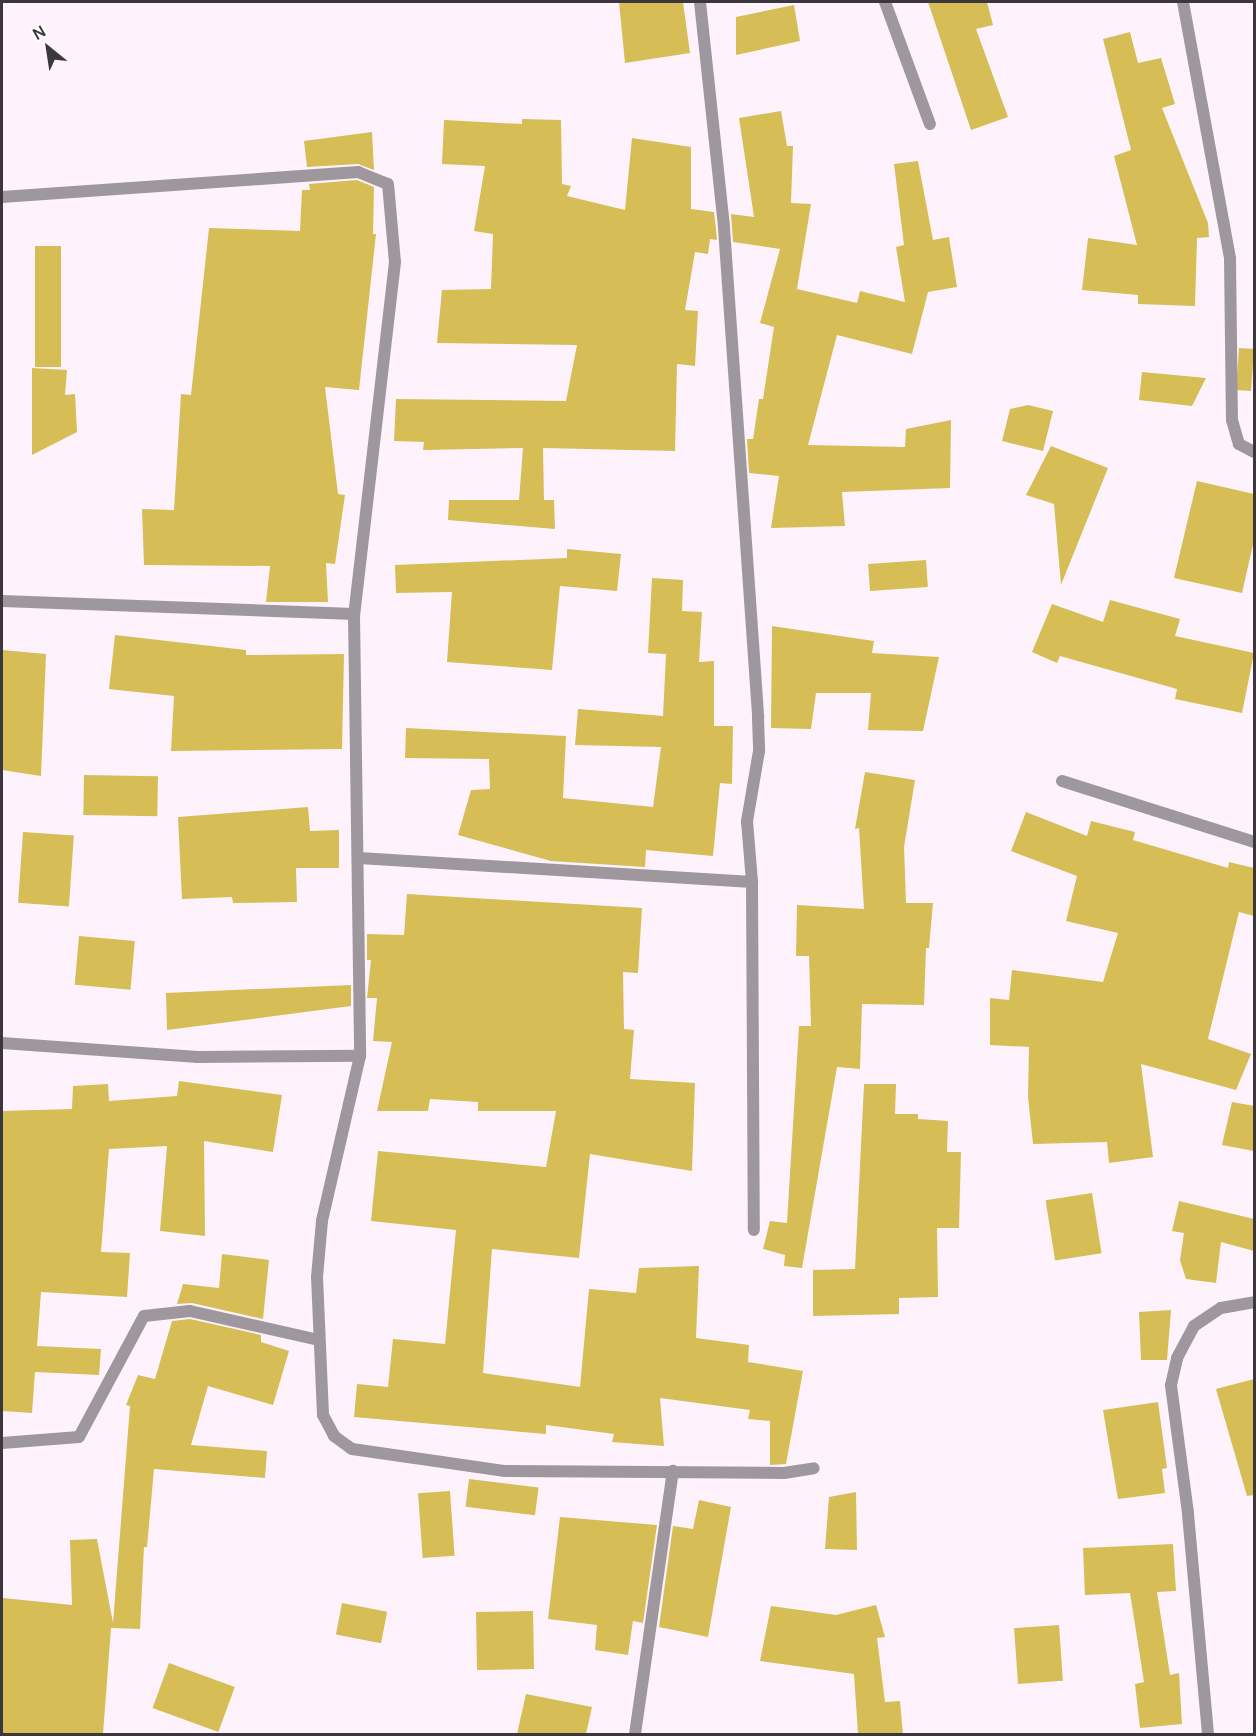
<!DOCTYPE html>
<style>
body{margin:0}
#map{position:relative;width:1256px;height:1736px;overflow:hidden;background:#fef3fd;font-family:Manrope,sans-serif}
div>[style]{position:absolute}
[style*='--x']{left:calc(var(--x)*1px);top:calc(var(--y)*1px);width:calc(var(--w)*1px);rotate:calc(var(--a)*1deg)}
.building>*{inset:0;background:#d6bd55;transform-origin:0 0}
.street>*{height:12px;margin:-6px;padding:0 6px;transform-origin:6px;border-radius:6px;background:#9e989e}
span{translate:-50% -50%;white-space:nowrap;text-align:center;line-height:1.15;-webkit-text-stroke:5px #fff;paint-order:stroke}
.frame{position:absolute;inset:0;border:3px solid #3c373c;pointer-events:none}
.north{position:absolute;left:18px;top:18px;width:60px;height:60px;-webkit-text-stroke:4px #fff;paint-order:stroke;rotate:330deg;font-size:16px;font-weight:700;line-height:24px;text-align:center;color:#3c373c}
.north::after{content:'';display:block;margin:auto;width:21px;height:27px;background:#3c373c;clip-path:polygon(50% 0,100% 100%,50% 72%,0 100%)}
</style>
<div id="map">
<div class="building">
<div style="clip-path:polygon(619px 2px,683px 2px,690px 53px,625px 63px)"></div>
<div style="clip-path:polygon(928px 2px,987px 2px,993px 25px,976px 29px,1008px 117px,971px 130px)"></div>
<div style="clip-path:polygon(794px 5px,800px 41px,736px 55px,736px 17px)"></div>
<div style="clip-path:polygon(1130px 32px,1138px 63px,1161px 58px,1175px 104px,1162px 108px,1208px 223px,1209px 237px,1197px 238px,1195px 306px,1138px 304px,1138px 295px,1082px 290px,1088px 238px,1137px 245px,1114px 156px,1131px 150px,1103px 39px)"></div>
<div style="clip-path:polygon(781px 111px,787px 146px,793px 146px,791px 203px,811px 204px,797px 289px,857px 303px,860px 291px,905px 302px,896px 247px,904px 245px,894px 164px,918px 161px,933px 240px,949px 237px,957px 287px,928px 292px,912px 354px,837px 335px,808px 445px,905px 447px,906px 429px,951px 420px,950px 488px,842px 492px,845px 526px,771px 528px,779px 476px,749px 473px,747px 439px,753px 439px,759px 399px,763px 399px,774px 327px,760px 323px,780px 249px,733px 242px,731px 214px,754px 217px,739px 118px)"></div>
<div style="clip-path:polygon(522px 119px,561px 120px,562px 184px,571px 186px,567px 196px,625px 210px,632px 138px,691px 147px,691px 209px,714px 212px,716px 229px,717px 240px,710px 239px,708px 254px,695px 252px,685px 310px,698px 311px,695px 366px,677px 364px,675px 451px,543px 448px,544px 500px,554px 500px,555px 529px,448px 520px,449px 500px,519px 500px,523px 448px,423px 450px,424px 442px,394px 441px,396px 399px,566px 401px,577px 345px,437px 343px,442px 290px,491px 289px,493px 234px,474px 231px,485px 166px,442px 164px,444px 120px,522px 124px)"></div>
<div style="clip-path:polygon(372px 132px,374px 170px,358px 164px,307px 167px,304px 141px)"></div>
<div style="clip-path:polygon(357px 180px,374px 187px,373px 234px,376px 234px,359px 390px,325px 387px,338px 494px,345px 495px,335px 564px,326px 563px,328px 602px,266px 602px,270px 566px,144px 565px,142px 509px,174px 510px,181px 394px,191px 395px,209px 228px,300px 231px,302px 190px,310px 190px,309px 184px)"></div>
<div style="left:35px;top:246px;width:26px;height:121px"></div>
<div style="left:1239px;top:348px;width:15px;height:42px;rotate:4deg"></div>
<div style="clip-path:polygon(32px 368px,67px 370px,65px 395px,75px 394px,77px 432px,32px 455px)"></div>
<div style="clip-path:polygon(1142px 372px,1206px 378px,1192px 406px,1139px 400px)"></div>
<div style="clip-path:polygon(1028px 405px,1053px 411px,1043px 451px,1002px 441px,1010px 409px)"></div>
<div style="clip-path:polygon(1051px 446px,1108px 468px,1061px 585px,1054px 504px,1026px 495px)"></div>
<div style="clip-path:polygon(1197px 481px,1254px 494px,1254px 540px,1242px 593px,1174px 578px)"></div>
<div style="clip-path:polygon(567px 549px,621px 554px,617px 591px,560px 586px,552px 670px,447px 662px,452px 592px,396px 593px,395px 565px,567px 558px)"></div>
<div style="left:926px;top:560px;width:27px;height:58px;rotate:86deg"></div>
<div style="clip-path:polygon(652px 578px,683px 580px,682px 611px,702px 612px,699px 662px,714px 661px,714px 726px,733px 726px,732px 784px,720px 783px,713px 856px,646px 850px,645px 867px,551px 861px,458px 835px,471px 790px,490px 789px,489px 759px,405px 758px,406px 728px,566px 736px,563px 798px,653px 807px,661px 747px,575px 745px,578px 709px,663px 716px,666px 654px,648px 653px)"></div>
<div style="clip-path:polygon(1110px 600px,1180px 619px,1175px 636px,1254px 653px,1242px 713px,1175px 699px,1177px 689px,1060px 656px,1057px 663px,1032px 652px,1052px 604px,1103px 622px)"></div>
<div style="clip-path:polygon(772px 626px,874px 641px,872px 653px,939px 657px,923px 731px,868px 730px,871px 693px,816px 693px,811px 729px,771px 728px)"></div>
<div style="clip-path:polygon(115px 635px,246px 650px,246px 655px,344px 654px,342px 749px,171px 751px,174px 696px,109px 689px)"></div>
<div style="clip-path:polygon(2px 650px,46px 654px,41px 776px,2px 770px)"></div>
<div style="clip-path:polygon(865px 772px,915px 780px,904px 847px,906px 903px,933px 903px,929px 948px,926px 948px,924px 1005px,862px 1004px,860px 1069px,837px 1067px,802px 1268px,784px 1266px,785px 1255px,763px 1249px,770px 1221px,787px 1223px,799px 1026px,811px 1026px,809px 956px,796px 956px,797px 905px,864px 909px,859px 828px,855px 829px)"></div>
<div style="left:84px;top:775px;width:74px;height:40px;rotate:1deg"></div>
<div style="clip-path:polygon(308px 807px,310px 831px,339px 830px,339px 868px,296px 868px,297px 902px,233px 903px,232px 897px,182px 899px,178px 817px)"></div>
<div style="clip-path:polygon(1026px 812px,1087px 836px,1091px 821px,1135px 832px,1133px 840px,1228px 868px,1229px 862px,1254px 868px,1254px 916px,1239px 912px,1208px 1039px,1251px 1054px,1236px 1090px,1141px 1064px,1153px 1157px,1109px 1163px,1107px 1142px,1033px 1144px,1028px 1097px,1029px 1047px,990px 1045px,990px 998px,1009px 1000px,1012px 970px,1103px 982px,1118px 933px,1066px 921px,1077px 876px,1011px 851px)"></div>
<div style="left:23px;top:832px;width:51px;height:71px;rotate:4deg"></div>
<div style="clip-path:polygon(407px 894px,642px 908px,638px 973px,623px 972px,624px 1029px,634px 1030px,630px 1079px,695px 1083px,692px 1171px,590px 1154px,579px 1258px,492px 1249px,483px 1373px,580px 1387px,589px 1289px,636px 1293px,639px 1268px,699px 1266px,696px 1338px,749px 1345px,748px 1362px,803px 1371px,786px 1464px,770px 1465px,770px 1421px,748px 1419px,750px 1410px,660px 1398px,664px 1446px,612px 1442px,614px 1434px,546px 1425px,546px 1434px,354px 1417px,357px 1384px,388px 1387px,393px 1339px,445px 1344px,456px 1230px,371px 1221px,378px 1151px,546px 1167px,556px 1111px,478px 1111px,478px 1102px,430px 1099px,428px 1111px,377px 1111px,392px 1042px,373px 1041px,377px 998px,367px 998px,371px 960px,367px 960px,367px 934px,404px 935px)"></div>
<div style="left:79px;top:936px;width:56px;height:49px;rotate:5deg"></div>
<div style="clip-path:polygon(351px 985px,351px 1006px,167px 1030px,166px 993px)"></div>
<div style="clip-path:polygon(179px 1081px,282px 1095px,273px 1152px,204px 1141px,205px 1236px,160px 1231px,167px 1146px,109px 1149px,101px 1252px,130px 1253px,127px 1297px,41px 1292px,37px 1346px,101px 1349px,99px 1375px,35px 1372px,32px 1413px,2px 1411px,2px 1111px,72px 1109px,73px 1086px,108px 1084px,109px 1101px,177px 1096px)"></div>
<div style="clip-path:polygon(864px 1084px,896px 1084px,895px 1114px,918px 1114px,918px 1119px,948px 1121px,947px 1152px,961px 1152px,959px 1228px,937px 1228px,938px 1297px,899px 1298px,899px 1314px,813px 1316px,813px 1270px,855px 1269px)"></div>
<div style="clip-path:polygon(1232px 1102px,1254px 1106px,1254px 1151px,1222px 1145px)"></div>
<div style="left:1092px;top:1193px;width:61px;height:47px;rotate:81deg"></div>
<div style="clip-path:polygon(1179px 1201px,1254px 1219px,1254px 1251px,1221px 1242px,1216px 1283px,1186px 1279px,1180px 1260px,1184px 1233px,1172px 1231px)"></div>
<div style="clip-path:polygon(222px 1254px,269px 1260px,263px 1319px,192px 1303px,177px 1304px,183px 1284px,219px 1288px)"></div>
<div style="clip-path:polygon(1171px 1310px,1167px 1360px,1141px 1360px,1139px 1312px)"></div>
<div style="clip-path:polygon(190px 1319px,261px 1335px,261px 1342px,289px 1351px,273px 1405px,208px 1386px,191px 1445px,267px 1451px,265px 1478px,154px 1469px,147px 1547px,144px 1547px,140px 1629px,111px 1628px,103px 1734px,2px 1734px,3px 1598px,72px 1605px,70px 1540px,97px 1539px,113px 1623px,130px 1406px,126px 1405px,138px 1375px,155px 1379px,172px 1321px)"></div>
<div style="clip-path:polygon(1254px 1379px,1254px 1495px,1247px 1496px,1216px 1389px)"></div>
<div style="clip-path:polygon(1158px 1402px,1167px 1468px,1162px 1469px,1165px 1493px,1118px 1499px,1103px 1410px)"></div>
<div style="left:469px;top:1479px;width:70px;height:28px;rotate:7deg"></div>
<div style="left:450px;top:1491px;width:65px;height:32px;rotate:86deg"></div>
<div style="clip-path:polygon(856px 1492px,857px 1550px,825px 1549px,829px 1497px)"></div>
<div style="clip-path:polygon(699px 1500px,731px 1507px,708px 1637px,659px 1627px,673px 1526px,693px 1529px)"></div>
<div style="clip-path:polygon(560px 1517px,657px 1525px,643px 1623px,633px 1621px,628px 1655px,595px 1650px,597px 1625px,548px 1619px)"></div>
<div style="clip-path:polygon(1173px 1544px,1176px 1591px,1157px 1592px,1170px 1675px,1179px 1673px,1182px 1724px,1140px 1728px,1135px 1684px,1144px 1682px,1130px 1593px,1085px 1595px,1083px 1548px)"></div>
<div style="left:342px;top:1603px;width:46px;height:32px;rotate:11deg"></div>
<div style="clip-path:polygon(876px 1605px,885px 1637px,877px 1638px,885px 1702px,900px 1701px,903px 1734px,858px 1734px,854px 1674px,760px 1661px,771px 1606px,836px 1615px)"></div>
<div style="left:533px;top:1611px;width:58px;height:57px;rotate:89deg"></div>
<div style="left:1059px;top:1625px;width:56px;height:45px;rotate:86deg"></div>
<div style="left:169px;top:1663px;width:70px;height:48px;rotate:20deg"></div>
<div style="clip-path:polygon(526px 1694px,592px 1707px,586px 1734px,517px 1734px)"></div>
</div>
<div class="street">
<div style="--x:700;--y:2;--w:227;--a:83.9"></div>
<div style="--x:724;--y:228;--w:491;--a:86"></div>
<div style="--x:758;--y:718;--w:33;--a:88"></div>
<div style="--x:759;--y:751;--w:71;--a:99.7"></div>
<div style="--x:747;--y:821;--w:61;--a:85.3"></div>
<div style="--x:752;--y:882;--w:348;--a:89.7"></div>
<div style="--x:885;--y:2;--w:130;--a:69.8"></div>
<div style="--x:1183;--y:2;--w:261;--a:79.6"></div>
<div style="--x:1230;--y:259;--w:161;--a:89.3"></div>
<div style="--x:1232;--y:420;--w:25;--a:74"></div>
<div style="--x:1239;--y:444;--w:17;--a:28"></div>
<div style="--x:2;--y:197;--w:357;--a:-4"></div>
<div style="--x:358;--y:172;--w:32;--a:22"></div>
<div style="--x:388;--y:184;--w:78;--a:84.9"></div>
<div style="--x:395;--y:262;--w:354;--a:96.6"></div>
<div style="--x:354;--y:614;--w:442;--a:89.2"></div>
<div style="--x:360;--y:1056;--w:169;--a:103"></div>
<div style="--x:322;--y:1221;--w:56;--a:95.1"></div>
<div style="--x:317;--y:1277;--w:138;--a:87.5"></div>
<div style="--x:323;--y:1415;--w:24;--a:62"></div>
<div style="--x:334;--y:1436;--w:22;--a:36"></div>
<div style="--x:352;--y:1449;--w:155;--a:8.2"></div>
<div style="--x:505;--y:1471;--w:279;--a:0.4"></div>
<div style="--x:784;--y:1473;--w:30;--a:-9"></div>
<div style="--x:2;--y:601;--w:352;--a:2.1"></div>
<div style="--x:1062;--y:781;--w:201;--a:17.6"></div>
<div style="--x:359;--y:858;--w:394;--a:3.5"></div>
<div style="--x:2;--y:1043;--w:196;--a:4.1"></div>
<div style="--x:197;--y:1057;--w:163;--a:-0.4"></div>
<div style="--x:2;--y:1443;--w:77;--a:-4.5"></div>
<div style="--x:79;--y:1437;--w:137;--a:-61.8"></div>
<div style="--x:144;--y:1316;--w:46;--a:-6.2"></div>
<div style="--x:190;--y:1311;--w:132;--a:12.7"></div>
<div style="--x:635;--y:1734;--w:266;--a:-81.8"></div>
<div style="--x:1208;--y:1734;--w:222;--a:-95.2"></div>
<div style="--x:1188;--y:1513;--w:129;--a:-97.6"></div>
<div style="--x:1171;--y:1385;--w:28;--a:-77"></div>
<div style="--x:1177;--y:1358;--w:36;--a:-62"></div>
<div style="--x:1194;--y:1326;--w:32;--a:-34"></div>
<div style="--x:1221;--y:1308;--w:34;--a:-10"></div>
</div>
<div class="frame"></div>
<div class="north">N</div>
</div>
